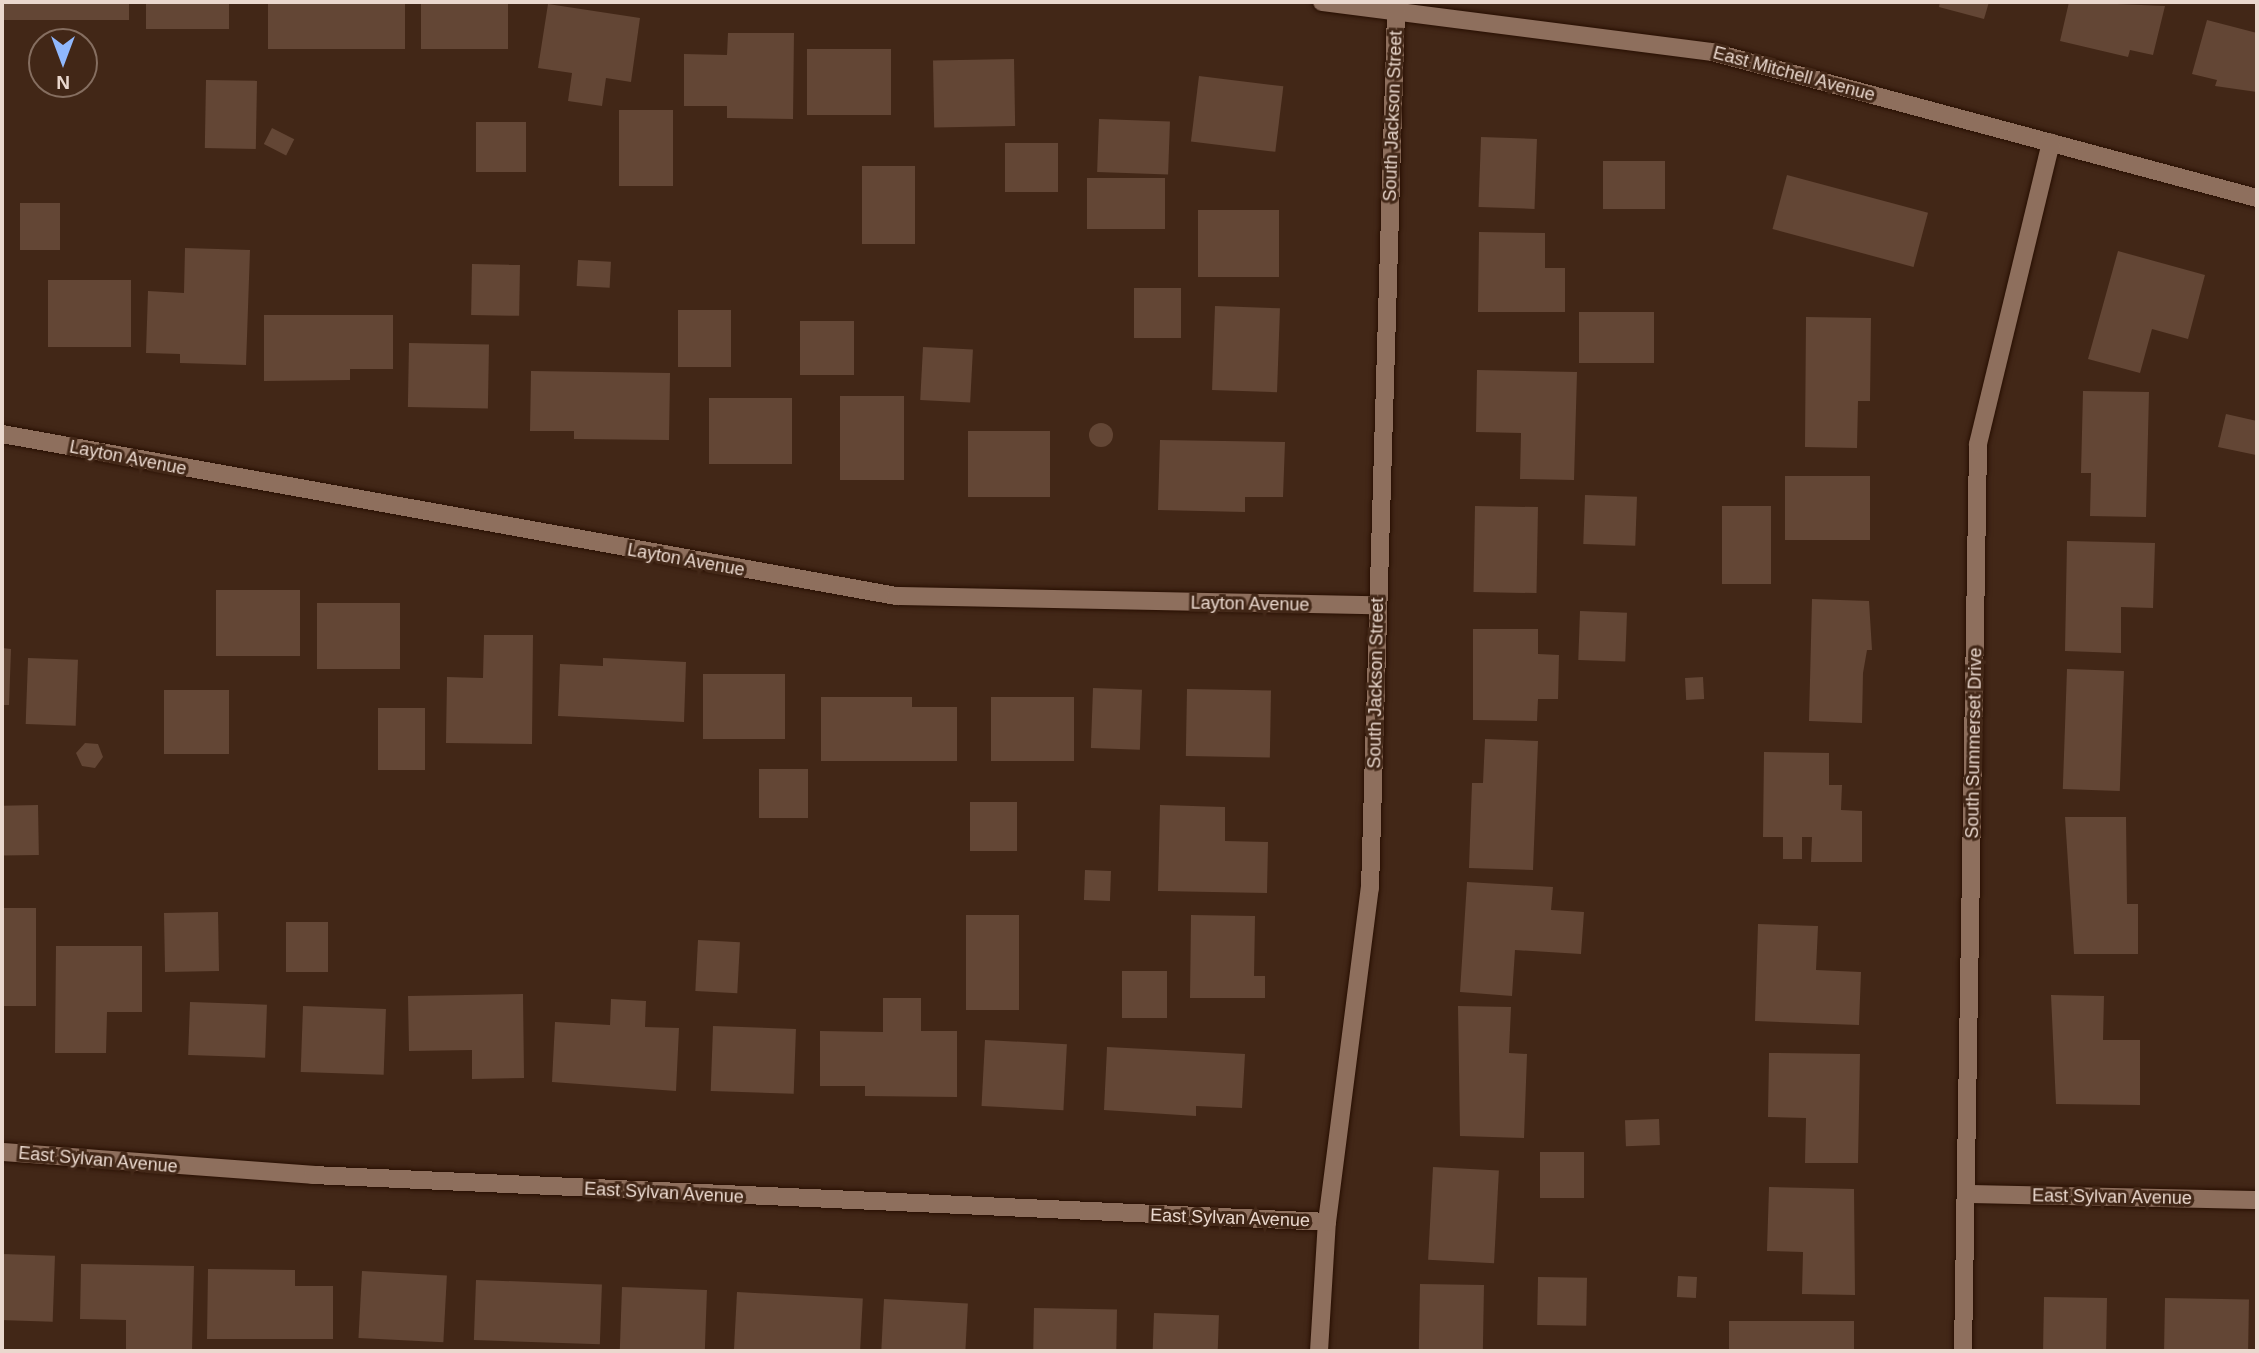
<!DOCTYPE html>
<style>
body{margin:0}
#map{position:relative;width:2259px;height:1353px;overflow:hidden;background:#422717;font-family:Helvetica,sans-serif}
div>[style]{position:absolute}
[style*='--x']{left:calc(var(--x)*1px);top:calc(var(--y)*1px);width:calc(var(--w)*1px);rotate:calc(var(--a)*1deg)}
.building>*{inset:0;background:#634635;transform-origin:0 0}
.round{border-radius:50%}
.roads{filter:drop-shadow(0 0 2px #280f02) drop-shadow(0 0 2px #280f02)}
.street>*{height:18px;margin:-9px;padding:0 9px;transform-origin:9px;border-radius:9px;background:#8e6f5d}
span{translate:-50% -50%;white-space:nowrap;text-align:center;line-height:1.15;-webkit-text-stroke:6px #422717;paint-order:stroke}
.street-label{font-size:18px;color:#ead8ce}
.frame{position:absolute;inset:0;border:4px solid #ead8ce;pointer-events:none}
.north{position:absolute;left:28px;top:28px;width:70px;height:70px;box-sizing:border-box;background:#422717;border:2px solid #856e60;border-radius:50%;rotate:180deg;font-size:19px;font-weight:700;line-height:28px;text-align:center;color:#ead8ce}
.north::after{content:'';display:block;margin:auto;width:24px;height:32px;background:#90b8fd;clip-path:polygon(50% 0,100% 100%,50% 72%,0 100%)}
</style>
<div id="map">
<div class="building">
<div style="left:2px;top:2px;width:127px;height:18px"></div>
<div style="left:146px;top:2px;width:83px;height:27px"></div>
<div style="left:268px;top:2px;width:137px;height:47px"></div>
<div style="left:421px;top:2px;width:87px;height:47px"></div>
<div style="clip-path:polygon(1940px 2px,1989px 2px,1984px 19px,1939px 7px)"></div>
<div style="clip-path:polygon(2069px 2px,2165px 6px,2153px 55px,2130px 50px,2128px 57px,2060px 41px)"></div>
<div style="clip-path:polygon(548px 4px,640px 18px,631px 82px,606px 78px,602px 106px,568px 101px,572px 73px,538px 68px)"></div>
<div style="clip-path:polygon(2207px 20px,2257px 33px,2257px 92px,2215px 86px,2217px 80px,2192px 74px)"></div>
<div style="clip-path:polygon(728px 33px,794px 33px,793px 119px,727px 118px,727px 106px,684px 106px,684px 54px,727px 55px)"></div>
<div style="left:807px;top:49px;width:84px;height:66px"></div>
<div style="left:1014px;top:59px;width:67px;height:81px;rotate:89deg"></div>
<div style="left:1199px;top:76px;width:85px;height:66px;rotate:7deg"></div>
<div style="left:206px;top:80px;width:51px;height:68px;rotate:1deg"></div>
<div style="left:619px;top:110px;width:54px;height:76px"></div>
<div style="left:1099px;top:119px;width:71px;height:53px;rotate:2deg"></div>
<div style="left:476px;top:122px;width:50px;height:50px"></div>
<div style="left:272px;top:128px;width:25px;height:18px;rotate:27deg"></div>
<div style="left:1481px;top:137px;width:56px;height:70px;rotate:2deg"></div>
<div style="left:1005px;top:143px;width:53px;height:49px"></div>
<div style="left:1603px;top:161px;width:62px;height:48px"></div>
<div style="left:862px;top:166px;width:53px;height:78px"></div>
<div style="left:1787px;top:175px;width:146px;height:56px;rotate:15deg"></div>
<div style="left:1165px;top:178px;width:51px;height:78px;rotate:90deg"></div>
<div style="left:20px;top:203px;width:40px;height:47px"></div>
<div style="left:1279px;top:210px;width:67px;height:81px;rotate:90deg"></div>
<div style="clip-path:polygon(1479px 232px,1545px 233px,1545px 268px,1565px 268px,1565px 312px,1478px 312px)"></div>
<div style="clip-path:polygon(185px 248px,250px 250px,246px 365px,180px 363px,180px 354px,146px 353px,148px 291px,184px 293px)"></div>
<div style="clip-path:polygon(2118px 251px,2205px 275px,2188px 339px,2152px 329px,2140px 373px,2088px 359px)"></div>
<div style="left:578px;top:260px;width:33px;height:26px;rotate:3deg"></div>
<div style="left:472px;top:264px;width:48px;height:51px;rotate:1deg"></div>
<div style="left:131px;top:280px;width:67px;height:83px;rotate:90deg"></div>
<div style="left:1181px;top:288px;width:50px;height:47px;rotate:90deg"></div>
<div style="left:1215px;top:306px;width:65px;height:84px;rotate:2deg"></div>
<div style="left:678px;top:310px;width:53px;height:57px"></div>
<div style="left:1579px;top:312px;width:75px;height:51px"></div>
<div style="clip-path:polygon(264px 315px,393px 315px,393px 369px,350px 369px,350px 380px,264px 381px)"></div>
<div style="clip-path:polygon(1806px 317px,1871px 318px,1870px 401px,1858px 401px,1857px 448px,1805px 447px)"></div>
<div style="left:800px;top:321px;width:54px;height:54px"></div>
<div style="left:409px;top:343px;width:80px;height:64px;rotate:1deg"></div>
<div style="left:923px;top:347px;width:50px;height:53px;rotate:3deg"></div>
<div style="clip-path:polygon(1477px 370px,1577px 372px,1574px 480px,1520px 479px,1521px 433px,1476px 432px)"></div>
<div style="clip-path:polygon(531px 371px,670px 373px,669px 440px,574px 439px,574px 431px,530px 431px)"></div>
<div style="clip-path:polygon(2083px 391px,2149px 392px,2146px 517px,2090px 516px,2091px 473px,2081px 473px)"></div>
<div style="left:840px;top:396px;width:64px;height:84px"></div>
<div style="left:709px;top:398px;width:83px;height:66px"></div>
<div style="clip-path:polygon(2226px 414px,2257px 421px,2256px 455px,2218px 447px)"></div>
<div class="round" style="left:1089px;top:423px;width:24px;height:24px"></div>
<div style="left:968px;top:431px;width:82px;height:66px"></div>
<div style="clip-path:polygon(1160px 440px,1285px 442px,1283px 497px,1245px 497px,1245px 512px,1158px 510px)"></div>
<div style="left:1785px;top:476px;width:85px;height:64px"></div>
<div style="left:1585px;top:495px;width:52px;height:49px;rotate:2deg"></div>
<div style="left:1475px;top:506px;width:63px;height:86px;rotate:1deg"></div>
<div style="left:1722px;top:506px;width:49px;height:78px"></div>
<div style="clip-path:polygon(2067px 541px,2155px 543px,2153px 608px,2121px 607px,2121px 653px,2065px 651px)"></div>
<div style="left:216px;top:590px;width:84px;height:66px"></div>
<div style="clip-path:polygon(1812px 599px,1869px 601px,1872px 650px,1867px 650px,1863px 673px,1862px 723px,1809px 721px)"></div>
<div style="left:400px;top:603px;width:66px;height:83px;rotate:90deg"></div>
<div style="left:1580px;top:611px;width:47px;height:49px;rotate:2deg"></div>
<div style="clip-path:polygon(1473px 629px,1538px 629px,1538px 654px,1559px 655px,1558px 699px,1538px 699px,1537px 721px,1473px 720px)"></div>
<div style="clip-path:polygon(484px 635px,533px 635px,532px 744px,446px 743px,447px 677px,483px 678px)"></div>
<div style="clip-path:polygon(2px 648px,11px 649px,9px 705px,2px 705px)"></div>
<div style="left:28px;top:658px;width:50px;height:66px;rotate:2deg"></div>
<div style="clip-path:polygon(603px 658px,686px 662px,684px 722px,558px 716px,560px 664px,603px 666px)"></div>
<div style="left:2067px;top:669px;width:57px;height:120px;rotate:2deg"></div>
<div style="left:703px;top:674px;width:82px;height:65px"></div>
<div style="left:1703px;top:677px;width:22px;height:18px;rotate:87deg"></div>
<div style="left:1093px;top:688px;width:49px;height:60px;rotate:2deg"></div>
<div style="left:1187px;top:689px;width:84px;height:67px;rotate:1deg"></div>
<div style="left:164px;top:690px;width:65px;height:64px"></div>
<div style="clip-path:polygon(821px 697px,912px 697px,912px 707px,957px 707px,957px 761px,821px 761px)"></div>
<div style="left:991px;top:697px;width:83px;height:64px"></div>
<div style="left:378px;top:708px;width:47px;height:62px"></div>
<div style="clip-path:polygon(1485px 739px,1538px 741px,1533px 870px,1469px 868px,1472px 783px,1483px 783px)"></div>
<div style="clip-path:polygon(85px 743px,98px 744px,103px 757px,95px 768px,82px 766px,76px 753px)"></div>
<div style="clip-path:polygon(1764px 752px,1829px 753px,1829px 785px,1842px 785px,1841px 810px,1862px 811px,1862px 862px,1811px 862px,1812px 837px,1802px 837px,1802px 859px,1783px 859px,1783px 837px,1763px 837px)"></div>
<div style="left:759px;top:769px;width:49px;height:49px"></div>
<div style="left:970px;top:802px;width:47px;height:49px"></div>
<div style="left:38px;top:805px;width:50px;height:36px;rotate:89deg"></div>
<div style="clip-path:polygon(1160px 805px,1225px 807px,1225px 841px,1268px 842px,1267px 893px,1158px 891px)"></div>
<div style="clip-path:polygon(2065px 817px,2126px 817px,2127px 904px,2138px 904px,2138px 954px,2074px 954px)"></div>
<div style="left:1085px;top:870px;width:26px;height:30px;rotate:2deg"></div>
<div style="clip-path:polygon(1467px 882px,1553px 887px,1551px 910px,1584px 912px,1581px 954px,1515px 950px,1512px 996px,1460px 992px)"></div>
<div style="left:2px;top:908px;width:34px;height:98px"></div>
<div style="left:218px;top:912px;width:59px;height:54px;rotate:89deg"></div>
<div style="left:966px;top:915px;width:53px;height:95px"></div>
<div style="clip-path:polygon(1191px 915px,1255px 916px,1254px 976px,1265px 976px,1265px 998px,1190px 998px)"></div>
<div style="left:286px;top:922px;width:42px;height:50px"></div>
<div style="clip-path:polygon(1758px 924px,1818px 926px,1816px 970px,1861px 972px,1859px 1025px,1755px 1021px)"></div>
<div style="left:698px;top:940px;width:42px;height:51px;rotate:3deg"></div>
<div style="clip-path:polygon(56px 946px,142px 946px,142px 1012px,107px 1012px,106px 1053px,55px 1053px)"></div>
<div style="left:1122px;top:971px;width:45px;height:47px"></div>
<div style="clip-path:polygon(523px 994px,524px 1078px,472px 1079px,472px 1050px,409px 1051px,408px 996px)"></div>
<div style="clip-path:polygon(2051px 995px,2104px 996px,2103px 1040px,2140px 1040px,2140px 1105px,2056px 1104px)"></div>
<div style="clip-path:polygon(883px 998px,921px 998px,921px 1031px,957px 1031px,957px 1097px,865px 1096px,865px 1086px,820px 1086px,820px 1031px,883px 1032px)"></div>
<div style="clip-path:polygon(611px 999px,646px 1001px,645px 1027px,679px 1028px,676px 1091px,552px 1082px,555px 1022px,610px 1025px)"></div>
<div style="left:190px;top:1002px;width:77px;height:53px;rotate:2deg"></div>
<div style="left:303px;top:1006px;width:83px;height:66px;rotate:2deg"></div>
<div style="clip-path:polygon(1458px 1006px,1511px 1007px,1509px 1053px,1527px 1054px,1524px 1138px,1460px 1136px)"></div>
<div style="left:713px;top:1026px;width:83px;height:65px;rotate:2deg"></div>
<div style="left:985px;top:1040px;width:82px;height:66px;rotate:3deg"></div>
<div style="clip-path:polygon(1107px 1047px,1245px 1054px,1242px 1108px,1196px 1106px,1196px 1116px,1104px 1110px)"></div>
<div style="clip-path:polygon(1769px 1053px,1860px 1054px,1858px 1163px,1805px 1163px,1806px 1118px,1768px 1117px)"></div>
<div style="left:1659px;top:1119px;width:26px;height:34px;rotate:88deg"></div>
<div style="left:1540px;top:1152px;width:44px;height:46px"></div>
<div style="left:1433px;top:1167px;width:66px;height:93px;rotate:3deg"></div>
<div style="clip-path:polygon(1769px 1187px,1854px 1189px,1855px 1295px,1802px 1294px,1803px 1252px,1767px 1251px)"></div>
<div style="left:2px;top:1254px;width:53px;height:66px;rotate:2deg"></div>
<div style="clip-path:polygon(81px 1264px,194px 1266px,192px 1351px,126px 1351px,126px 1320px,80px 1319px)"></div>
<div style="clip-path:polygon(208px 1269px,295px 1270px,295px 1286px,333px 1286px,333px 1339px,207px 1339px)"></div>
<div style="left:362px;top:1271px;width:85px;height:67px;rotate:3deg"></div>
<div style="left:1678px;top:1276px;width:19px;height:21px;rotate:3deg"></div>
<div style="left:1538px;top:1277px;width:49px;height:48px;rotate:1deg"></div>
<div style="left:476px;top:1280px;width:126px;height:60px;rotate:2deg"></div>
<div style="left:1420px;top:1284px;width:64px;height:67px;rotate:1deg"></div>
<div style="left:622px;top:1287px;width:85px;height:64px;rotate:2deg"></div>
<div style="left:737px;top:1292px;width:126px;height:59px;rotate:3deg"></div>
<div style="left:2044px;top:1297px;width:63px;height:54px;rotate:1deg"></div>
<div style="left:2165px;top:1298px;width:84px;height:53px;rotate:1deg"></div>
<div style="left:884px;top:1299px;width:84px;height:52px;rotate:3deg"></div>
<div style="left:1034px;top:1308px;width:83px;height:43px;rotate:1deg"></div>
<div style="left:1154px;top:1313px;width:65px;height:38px;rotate:2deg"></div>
<div style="left:1729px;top:1321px;width:125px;height:30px"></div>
</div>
<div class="roads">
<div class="street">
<div style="--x:1322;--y:2;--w:393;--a:7.3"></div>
<div style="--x:1712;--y:52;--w:564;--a:15"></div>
<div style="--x:2;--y:434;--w:909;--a:10.27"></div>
<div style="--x:896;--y:596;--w:482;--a:1.1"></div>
<div style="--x:2;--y:1152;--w:312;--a:4.2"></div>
<div style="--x:313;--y:1175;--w:1015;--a:2.65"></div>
<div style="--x:1968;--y:1194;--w:289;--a:1.2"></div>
<div style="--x:1319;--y:1351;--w:129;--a:-86.5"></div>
<div style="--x:1327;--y:1222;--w:337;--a:-82.7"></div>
<div style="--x:1370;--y:888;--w:877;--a:-88.3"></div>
<div style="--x:1963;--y:1351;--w:907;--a:-89.05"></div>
<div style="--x:1978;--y:444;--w:310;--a:-76.4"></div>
</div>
</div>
<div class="street-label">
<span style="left:1794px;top:74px;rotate:15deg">East Mitchell Avenue</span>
<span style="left:1393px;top:116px;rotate:-88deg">South Jackson Street</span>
<span style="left:128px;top:458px;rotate:11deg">Layton Avenue</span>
<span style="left:686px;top:560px;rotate:10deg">Layton Avenue</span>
<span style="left:1250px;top:604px;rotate:1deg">Layton Avenue</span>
<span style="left:1376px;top:683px;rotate:-89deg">South Jackson Street</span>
<span style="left:1974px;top:743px;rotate:-89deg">South Summerset Drive</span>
<span style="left:98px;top:1160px;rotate:5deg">East Sylvan Avenue</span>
<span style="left:664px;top:1193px;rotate:3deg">East Sylvan Avenue</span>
<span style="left:2112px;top:1197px;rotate:1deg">East Sylvan Avenue</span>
<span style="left:1230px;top:1218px;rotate:2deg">East Sylvan Avenue</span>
</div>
<div class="frame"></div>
<div class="north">N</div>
</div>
